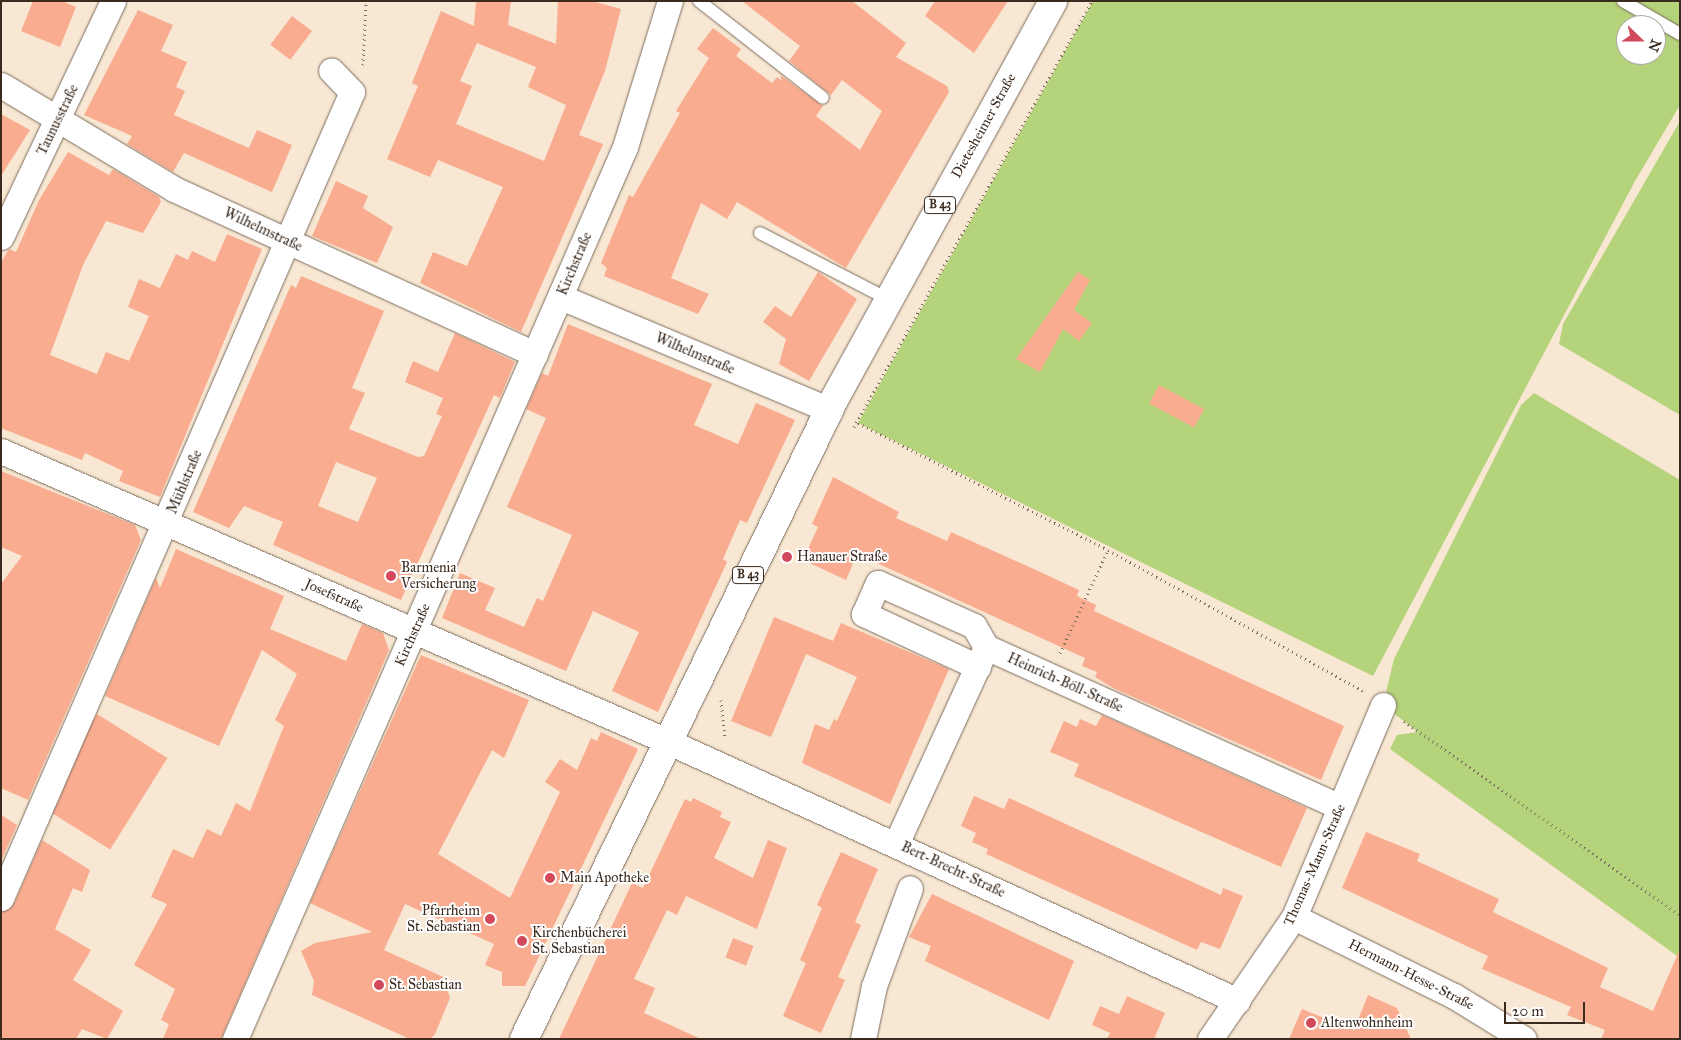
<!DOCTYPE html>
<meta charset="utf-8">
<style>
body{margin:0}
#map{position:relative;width:1681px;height:1040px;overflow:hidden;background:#f7e7d3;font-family:"IM FELL Great Primer",serif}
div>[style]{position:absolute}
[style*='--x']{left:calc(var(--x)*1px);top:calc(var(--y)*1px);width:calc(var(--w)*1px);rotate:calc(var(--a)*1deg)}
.green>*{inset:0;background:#b5d37a}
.building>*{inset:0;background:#f9ac90;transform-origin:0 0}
.path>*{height:3px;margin-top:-1.5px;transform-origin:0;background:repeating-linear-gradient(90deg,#7d6c5d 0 1px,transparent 0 5px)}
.roads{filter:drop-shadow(0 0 1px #7d6c5d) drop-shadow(0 0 1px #7d6c5d)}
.service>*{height:12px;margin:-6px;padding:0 6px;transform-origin:6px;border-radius:6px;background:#fff}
.minor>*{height:25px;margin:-12.5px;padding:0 12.5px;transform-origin:12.5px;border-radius:12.5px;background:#fff}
.primary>*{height:28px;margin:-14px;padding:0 14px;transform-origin:14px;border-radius:14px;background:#fff}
.dots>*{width:14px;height:14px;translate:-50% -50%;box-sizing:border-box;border:2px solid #fff;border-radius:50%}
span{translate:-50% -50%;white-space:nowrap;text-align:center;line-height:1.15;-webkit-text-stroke:4px #fff;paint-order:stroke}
.shield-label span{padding:1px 4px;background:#fff;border:1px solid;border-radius:4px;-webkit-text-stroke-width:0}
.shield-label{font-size:12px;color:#3b2a1e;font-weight:700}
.street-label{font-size:14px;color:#3b2a1e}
.poi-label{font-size:14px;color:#3b2a1e}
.left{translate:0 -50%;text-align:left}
.right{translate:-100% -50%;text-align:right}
.frame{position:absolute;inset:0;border:2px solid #3b2a1e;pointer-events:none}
.north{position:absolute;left:1616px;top:15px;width:50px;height:50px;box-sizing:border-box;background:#fff;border:1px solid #b1aaa5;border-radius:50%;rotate:112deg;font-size:14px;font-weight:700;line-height:20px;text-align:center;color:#3b2a1e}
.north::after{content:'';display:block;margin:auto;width:18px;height:22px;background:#d1495b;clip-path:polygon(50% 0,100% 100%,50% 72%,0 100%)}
.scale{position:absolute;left:1504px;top:1002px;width:81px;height:22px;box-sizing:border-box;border:2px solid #3b2a1e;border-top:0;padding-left:6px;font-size:15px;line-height:18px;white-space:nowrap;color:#3b2a1e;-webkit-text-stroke:4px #fff;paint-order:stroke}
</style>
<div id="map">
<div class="green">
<div style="clip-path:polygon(evenodd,1093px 1px,1680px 1px,1680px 105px,1635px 181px,1373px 676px,858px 423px,1093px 1px,1626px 25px,1656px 25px,1656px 55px,1626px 55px,1626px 25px)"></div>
<div style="clip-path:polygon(1680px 121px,1680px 415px,1559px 344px,1563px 324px)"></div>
<div style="clip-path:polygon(1534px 393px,1680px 480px,1680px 958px,1390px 749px,1397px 735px,1418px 732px,1383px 705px,1394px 659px,1521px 405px)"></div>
</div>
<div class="building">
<div style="clip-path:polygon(33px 1px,62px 1px,76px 7px,60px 47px,21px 31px)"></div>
<div style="clip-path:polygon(evenodd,476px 1px,511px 1px,508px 25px,556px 44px,558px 1px,592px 1px,621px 9px,605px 71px,579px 135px,603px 144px,521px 332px,420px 283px,433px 252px,467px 266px,503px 187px,438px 160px,430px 177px,387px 159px,418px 86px,412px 83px,441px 11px,474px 26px,476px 1px,477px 43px,536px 67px,528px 87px,566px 105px,544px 161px,456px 124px,472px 86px,460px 81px,477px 43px)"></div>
<div style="clip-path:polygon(742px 1px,852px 1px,906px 43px,896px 57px,947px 86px,949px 92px,846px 268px,737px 202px,727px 219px,701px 203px,671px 278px,709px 294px,698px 314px,604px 276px,607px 268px,601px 263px,629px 195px,633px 197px,680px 113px,676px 111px,709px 58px,697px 49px,713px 28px,741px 49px,736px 56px,772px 83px,777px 77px,782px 81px,780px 75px,823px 106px,816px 116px,860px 150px,882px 111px,842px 80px,831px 95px,789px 61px,800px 46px)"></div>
<div style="clip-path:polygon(935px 1px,1008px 1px,974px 53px,925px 16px)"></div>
<div style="clip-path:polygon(138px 10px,173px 25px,161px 51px,187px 62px,176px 87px,185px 91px,174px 115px,249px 148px,257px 130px,292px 145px,272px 192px,184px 153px,173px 172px,127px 144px,132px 136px,84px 115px)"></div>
<div style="left:292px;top:16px;width:25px;height:36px;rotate:37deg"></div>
<div style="clip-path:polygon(1px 114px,30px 130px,1px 176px)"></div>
<div style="clip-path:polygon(68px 152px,109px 175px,113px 169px,159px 197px,161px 202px,143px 233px,106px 221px,83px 265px,50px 355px,97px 374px,106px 352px,129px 361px,149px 316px,128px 307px,139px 279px,160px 288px,176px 254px,188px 260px,192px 251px,215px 262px,227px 234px,262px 249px,160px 497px,119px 481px,123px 471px,85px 453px,82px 460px,1px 428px,1px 262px,9px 249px,16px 252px,39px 200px)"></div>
<div style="clip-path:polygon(336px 181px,368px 196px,363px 208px,393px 227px,377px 263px,312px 236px)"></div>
<div style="clip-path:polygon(818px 272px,857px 299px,809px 381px,779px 364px,786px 339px,763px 322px,775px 306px,791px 317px)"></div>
<div style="clip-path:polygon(1078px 272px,1090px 280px,1074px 310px,1092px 323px,1079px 341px,1063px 329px,1040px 372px,1016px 359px)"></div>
<div style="clip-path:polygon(evenodd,301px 276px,384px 311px,352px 388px,365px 393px,349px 429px,418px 457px,424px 456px,442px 416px,436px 414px,443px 398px,405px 382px,413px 361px,438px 372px,455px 333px,515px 362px,500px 398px,494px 395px,401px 600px,273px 545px,283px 522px,244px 506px,229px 528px,193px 512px,291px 285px,296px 288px,301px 276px,336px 462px,377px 478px,358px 522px,318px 506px,336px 462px)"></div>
<div style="clip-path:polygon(568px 324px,712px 384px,694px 425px,738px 444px,756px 403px,795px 420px,747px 523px,740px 520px,723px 559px,727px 562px,658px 712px,612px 691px,639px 632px,593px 611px,566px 671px,442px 618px,460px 573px,495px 588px,485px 610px,524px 627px,537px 598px,543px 601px,572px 535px,507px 507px,546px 418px,526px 409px,542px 373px,548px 376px)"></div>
<div style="left:1159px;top:385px;width:51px;height:21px;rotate:28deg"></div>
<div style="clip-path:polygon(1px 471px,135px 525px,141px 540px,28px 800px,1px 788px,1px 584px,22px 556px,1px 547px)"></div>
<div style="clip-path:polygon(833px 477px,899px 512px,896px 518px,947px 541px,951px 532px,1025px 565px,1079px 590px,1077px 596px,1096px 605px,1094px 611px,1344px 726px,1321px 780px,1115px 689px,1095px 677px,1097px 672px,1082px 666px,1085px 658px,857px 554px,846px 580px,803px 560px,818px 527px,812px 524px)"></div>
<div style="clip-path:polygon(176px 549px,284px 596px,270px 629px,346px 661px,362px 624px,383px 633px,389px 650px,221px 1039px,163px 1039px,169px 1024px,161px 1020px,175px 989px,134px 965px,167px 904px,151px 897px,173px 849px,193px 858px,207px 829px,221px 836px,236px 803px,250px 811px,284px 726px,275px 720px,297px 674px,262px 650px,219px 746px,105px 696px,156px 578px,160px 588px)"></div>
<div style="clip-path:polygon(774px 617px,833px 641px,841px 623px,949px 669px,890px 804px,802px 763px,815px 724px,829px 730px,834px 719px,837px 721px,857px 677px,806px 654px,771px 737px,731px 721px)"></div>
<div style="clip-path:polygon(421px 655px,529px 700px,504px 758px,492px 750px,438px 854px,510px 898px,560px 792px,545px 782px,560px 759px,577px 770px,591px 738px,597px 741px,601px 732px,638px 749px,525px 986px,502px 986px,502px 972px,485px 965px,494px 944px,405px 904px,384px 950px,443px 977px,450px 998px,435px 1034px,430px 1039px,410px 1039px,312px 995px,314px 981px,301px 951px,315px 943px,372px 932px,310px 903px)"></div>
<div style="left:97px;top:714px;width:83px;height:108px;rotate:32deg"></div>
<div style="clip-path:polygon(1102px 715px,1307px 808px,1281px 867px,1074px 776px,1079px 764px,1050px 752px,1064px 721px,1077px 727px,1080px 719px,1096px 726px)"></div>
<div style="clip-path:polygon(974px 796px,1004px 809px,1009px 798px,1221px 895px,1223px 888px,1243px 896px,1220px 949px,1201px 942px,1197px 950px,986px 854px,988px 849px,972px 842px,976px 833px,961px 826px)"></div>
<div style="clip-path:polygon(693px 798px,722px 812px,720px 817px,731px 822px,714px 858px,753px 878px,768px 840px,787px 848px,757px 929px,686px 896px,677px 915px,667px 910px,634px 979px,655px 988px,644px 1013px,701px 1039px,559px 1039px,632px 883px,643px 888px,685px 799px,691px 802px)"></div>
<div style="clip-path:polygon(1px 815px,17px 825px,1px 861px)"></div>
<div style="clip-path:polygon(1366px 832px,1420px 854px,1417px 861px,1499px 899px,1493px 912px,1608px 968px,1600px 987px,1653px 1011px,1680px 949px,1680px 1039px,1601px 1039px,1605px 1030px,1567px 1015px,1571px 1007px,1482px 969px,1488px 956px,1342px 888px)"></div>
<div style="clip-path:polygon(42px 840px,90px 870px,82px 892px,73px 888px,55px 929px,91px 950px,73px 980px,123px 1011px,107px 1039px,82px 1029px,76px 1039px,1px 1039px,1px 912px,14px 904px)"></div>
<div style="clip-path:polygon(841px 852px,878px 869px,855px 922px,861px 925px,838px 977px,845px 980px,821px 1033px,783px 1016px,806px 963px,800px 960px,822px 908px,817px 905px)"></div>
<div style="clip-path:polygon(932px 894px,1074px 961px,1049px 1020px,925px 961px,931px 946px,909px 937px)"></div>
<div style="left:733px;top:938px;width:22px;height:21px;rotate:21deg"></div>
<div style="clip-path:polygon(1368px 995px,1397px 1008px,1411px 1039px,1289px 1039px,1302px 1009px,1354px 1030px)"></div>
<div style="clip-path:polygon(1127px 996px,1165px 1013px,1154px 1039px,1107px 1039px,1110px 1033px,1092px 1025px,1100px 1006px,1119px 1014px)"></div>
</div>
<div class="path">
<div style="--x:363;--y:65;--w:64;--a:-87.3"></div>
<div style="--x:858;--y:423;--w:280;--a:26.9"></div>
<div style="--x:1108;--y:550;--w:291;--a:28.9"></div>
<div style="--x:854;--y:427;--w:488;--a:-60.8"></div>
<div style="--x:1060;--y:653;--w:114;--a:-65"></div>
<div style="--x:721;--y:700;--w:38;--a:84"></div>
<div style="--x:1404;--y:721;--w:337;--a:35.1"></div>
</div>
<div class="roads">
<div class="service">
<div style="--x:699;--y:1;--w:157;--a:38"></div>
<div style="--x:1623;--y:1;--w:66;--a:30.1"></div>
<div style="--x:760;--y:233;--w:144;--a:27.3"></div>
</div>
<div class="minor">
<div style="--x:1;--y:85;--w:202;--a:31"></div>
<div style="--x:174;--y:189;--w:397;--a:24.6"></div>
<div style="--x:1;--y:237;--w:261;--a:-64.6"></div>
<div style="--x:561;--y:297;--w:292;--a:22.8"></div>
<div style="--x:1;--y:451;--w:726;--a:23.53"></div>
<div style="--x:667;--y:741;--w:627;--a:24.48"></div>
<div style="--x:978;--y:667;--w:126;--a:-155.1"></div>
<div style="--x:864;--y:614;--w:34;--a:-66"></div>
<div style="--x:878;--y:583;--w:105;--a:24.1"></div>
<div style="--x:974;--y:626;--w:24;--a:60"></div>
<div style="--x:896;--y:844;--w:217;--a:-65.4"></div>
<div style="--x:986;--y:647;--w:388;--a:24.3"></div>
<div style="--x:1;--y:898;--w:879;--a:-66.47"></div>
<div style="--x:352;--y:92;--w:30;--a:-134"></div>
<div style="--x:1294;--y:917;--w:178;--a:26.3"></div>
<div style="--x:1454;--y:996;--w:82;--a:31.6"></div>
<div style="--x:235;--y:1039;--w:974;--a:-66.38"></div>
<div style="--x:625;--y:147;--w:153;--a:-72.9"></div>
<div style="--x:863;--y:1039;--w:54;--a:-78.3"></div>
<div style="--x:874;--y:986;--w:104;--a:-69.8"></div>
<div style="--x:1210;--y:1039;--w:148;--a:-55.5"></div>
<div style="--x:1294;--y:917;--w:230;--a:-67.2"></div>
</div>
<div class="primary">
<div style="--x:524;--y:1039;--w:712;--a:-64.12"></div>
<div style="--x:835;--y:398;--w:453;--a:-61.2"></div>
</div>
</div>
<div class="dots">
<div style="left:787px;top:557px;background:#d1495b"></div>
<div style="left:391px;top:576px;background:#d1495b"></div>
<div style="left:550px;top:878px;background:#d1495b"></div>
<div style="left:490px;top:919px;background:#d1495b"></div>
<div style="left:522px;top:941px;background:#d1495b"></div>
<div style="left:379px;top:985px;background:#d1495b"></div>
<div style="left:1311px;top:1023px;background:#d1495b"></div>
</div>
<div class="shield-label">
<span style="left:940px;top:205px">B 43</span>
<span style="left:748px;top:575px">B 43</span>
</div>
<div class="street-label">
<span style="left:58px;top:120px;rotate:-64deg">Taunusstraße</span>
<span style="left:984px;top:126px;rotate:-61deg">Dietesheimer Straße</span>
<span style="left:263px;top:230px;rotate:25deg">Wilhelmstraße</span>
<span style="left:575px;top:264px;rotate:-67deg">Kirchstraße</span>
<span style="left:695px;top:354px;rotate:23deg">Wilhelmstraße</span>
<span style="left:185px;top:482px;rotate:-67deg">Mühlstraße</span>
<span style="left:334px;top:596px;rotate:24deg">Josefstraße</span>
<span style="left:413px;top:635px;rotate:-66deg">Kirchstraße</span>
<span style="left:1065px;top:683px;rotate:24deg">Heinrich-Böll-Straße</span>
<span style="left:1315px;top:865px;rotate:-66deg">Thomas-Mann-Straße</span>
<span style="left:953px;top:870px;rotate:25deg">Bert-Brecht-Straße</span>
<span style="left:1411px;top:975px;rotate:27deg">Hermann-Hesse-Straße</span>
</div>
<div class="poi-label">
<span class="left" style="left:797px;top:557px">Hanauer Straße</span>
<span class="left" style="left:401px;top:576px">Barmenia<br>Versicherung</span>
<span class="left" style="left:560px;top:878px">Main Apotheke</span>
<span class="right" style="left:480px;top:919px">Pfarrheim<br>St. Sebastian</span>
<span class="left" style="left:532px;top:941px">Kirchenbücherei<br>St. Sebastian</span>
<span class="left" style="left:389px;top:985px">St. Sebastian</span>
<span class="left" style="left:1321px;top:1023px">Altenwohnheim</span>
</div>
<div class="frame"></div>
<div class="north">N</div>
<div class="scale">20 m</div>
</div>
